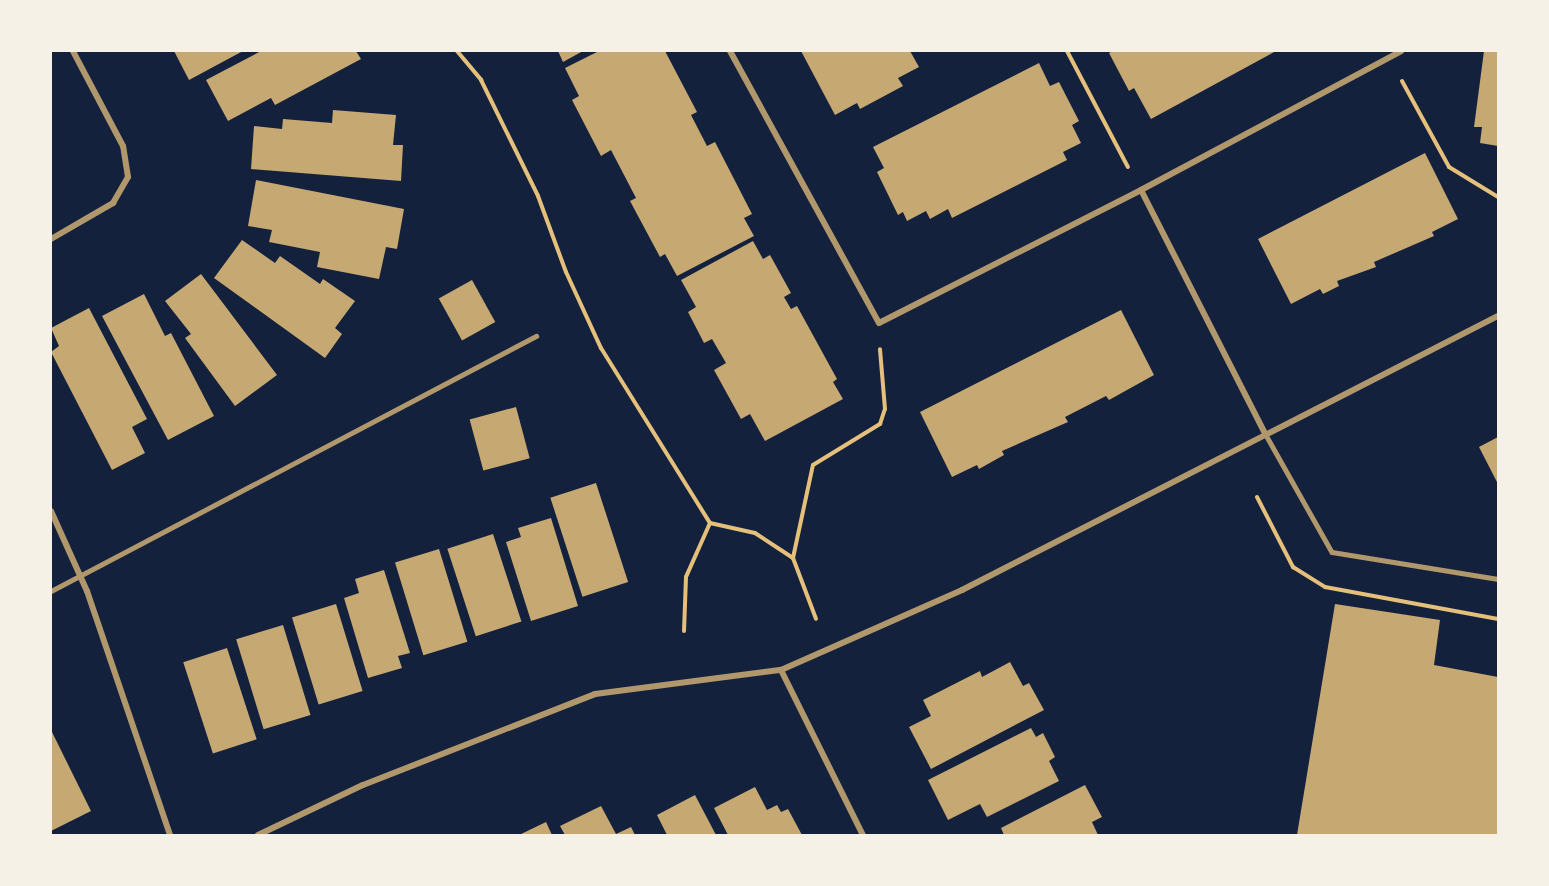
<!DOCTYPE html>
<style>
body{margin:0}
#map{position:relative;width:1549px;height:886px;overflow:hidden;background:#14213d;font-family:Figtree,sans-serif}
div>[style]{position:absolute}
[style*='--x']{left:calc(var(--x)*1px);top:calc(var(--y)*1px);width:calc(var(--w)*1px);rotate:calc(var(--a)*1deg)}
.building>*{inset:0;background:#c6a872;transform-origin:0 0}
.path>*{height:4px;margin:-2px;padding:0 2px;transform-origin:2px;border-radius:2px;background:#e5c07b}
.service>*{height:4.5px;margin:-2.25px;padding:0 2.25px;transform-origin:2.25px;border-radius:2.25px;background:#b1986c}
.minor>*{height:6px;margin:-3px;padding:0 3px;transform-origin:3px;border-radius:3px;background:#b1986c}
span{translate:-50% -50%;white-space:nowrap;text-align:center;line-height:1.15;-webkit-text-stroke:4.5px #f6f1e7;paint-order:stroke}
.frame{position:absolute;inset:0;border:52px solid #f6f1e7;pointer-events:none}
</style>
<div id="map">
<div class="building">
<div style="clip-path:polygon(174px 51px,243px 51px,189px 80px)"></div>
<div style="clip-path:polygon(261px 51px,356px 51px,361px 59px,275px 105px,271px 98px,228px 121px,206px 80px)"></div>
<div style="clip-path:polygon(558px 51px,583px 51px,563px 62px)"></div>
<div style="clip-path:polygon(599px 51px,665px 51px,697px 112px,691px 115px,707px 146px,715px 142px,752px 214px,744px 218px,754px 236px,677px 276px,665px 254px,660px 257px,630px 201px,636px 198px,611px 150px,601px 156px,572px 100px,579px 96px,565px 68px)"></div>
<div style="clip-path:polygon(801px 51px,910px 51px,919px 67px,898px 78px,903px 86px,860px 109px,857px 103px,835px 115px)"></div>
<div style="clip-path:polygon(1113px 51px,1276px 51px,1151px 119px,1134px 88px,1129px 91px,1109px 53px)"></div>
<div style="clip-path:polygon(1484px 51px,1498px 51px,1498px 146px,1480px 143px,1482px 127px,1474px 127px)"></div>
<div style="clip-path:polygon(1039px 63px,1050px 86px,1059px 82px,1079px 121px,1072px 125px,1081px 143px,1063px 152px,1067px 160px,952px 218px,948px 209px,930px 219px,926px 211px,907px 221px,903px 212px,898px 215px,877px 172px,884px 168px,873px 147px)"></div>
<div style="clip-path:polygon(333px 110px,396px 115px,393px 145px,403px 145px,401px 181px,251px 169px,254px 126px,282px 129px,283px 119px,332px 123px)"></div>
<div style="clip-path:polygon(1425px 153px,1458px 219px,1432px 232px,1434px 236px,1374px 262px,1376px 267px,1337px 281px,1339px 286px,1323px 294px,1320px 289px,1291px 304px,1258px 239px)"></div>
<div style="clip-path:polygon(256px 180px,404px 209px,397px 249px,386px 247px,379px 279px,317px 267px,320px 252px,269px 242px,272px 230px,248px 226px)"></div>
<div style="clip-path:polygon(242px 240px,275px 263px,280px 256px,320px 284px,323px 279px,355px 301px,335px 328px,342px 334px,325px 358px,214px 278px)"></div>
<div style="clip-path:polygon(753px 241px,763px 259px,770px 255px,791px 293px,784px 297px,791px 309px,797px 306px,837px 379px,833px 382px,843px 399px,765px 441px,750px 414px,741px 419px,714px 370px,726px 363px,712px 339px,704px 343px,688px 312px,696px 307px,681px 280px)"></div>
<div style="clip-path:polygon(201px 274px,277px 375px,235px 406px,185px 338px,191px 334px,165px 301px)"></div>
<div style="left:472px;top:280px;width:48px;height:38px;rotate:61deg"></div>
<div style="clip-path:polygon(144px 294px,165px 336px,171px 333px,214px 416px,168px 440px,102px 316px)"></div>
<div style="clip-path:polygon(89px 308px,147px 419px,132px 427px,145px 453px,112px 470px,51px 352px,59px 346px,51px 328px)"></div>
<div style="clip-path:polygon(1121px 310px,1154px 375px,1109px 400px,1106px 396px,1065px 417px,1068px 422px,1002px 451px,1004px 455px,979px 469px,977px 465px,952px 477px,920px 412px)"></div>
<div style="left:516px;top:407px;width:53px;height:48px;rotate:75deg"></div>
<div style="clip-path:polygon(1498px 437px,1498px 484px,1479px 447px)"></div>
<div style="left:596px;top:483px;width:104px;height:48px;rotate:72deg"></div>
<div style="clip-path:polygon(551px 518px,578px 606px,531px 621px,506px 542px,521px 537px,518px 528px)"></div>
<div style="left:493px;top:534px;width:92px;height:48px;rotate:72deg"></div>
<div style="left:439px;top:549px;width:97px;height:46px;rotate:73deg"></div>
<div style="clip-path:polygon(384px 570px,410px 653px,398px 656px,402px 668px,368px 678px,344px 598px,359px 593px,355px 579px)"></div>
<div style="left:336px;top:604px;width:91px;height:46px;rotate:73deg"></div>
<div style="clip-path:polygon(1335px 604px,1440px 620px,1434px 665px,1498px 677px,1498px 835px,1297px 835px)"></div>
<div style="left:283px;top:625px;width:94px;height:49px;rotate:73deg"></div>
<div style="left:227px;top:648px;width:96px;height:46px;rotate:72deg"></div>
<div style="clip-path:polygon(1010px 662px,1023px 686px,1029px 683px,1044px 710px,931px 769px,909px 727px,931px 716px,923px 700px,980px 671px,982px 677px)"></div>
<div style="clip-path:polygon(1031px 728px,1036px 737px,1043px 733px,1055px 757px,1049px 761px,1059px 781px,987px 817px,980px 804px,948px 820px,928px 780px)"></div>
<div style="clip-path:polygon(51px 730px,91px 811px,51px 831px)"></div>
<div style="clip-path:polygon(1085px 785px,1102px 817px,1092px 822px,1098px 835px,1004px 835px,1001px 828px)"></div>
<div style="clip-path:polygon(755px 787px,767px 810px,777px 805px,781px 812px,788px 809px,802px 835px,728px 835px,714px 808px)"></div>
<div style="clip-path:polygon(695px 795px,716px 835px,667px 835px,657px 815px)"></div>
<div style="clip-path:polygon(601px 806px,616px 834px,631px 827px,635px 835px,565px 835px,560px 826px)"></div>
<div style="clip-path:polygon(546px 822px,552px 835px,519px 835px)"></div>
</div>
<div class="path">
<div style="--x:457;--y:51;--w:38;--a:50"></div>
<div style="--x:481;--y:80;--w:129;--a:63.8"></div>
<div style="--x:538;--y:196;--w:81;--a:69.8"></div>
<div style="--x:566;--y:272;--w:84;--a:65.3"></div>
<div style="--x:601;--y:348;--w:206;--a:58.1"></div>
<div style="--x:710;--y:523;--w:59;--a:114"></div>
<div style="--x:686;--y:577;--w:54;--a:92.1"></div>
<div style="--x:1067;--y:51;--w:131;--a:62.3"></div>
<div style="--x:1402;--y:81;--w:98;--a:61.3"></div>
<div style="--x:1449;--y:167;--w:57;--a:31.5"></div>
<div style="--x:1257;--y:497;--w:79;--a:62.8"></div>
<div style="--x:1293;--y:567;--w:38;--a:32"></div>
<div style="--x:1325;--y:587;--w:176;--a:10.5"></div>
<div style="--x:710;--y:523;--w:46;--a:12.5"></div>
<div style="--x:755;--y:533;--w:45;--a:33.3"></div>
<div style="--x:793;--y:558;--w:65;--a:69.3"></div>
<div style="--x:793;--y:558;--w:95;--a:-77.9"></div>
<div style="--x:813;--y:465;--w:79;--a:-31.5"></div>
<div style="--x:880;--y:424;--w:16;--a:-72"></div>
<div style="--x:885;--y:409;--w:60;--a:-94.8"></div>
</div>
<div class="service">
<div style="--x:1266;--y:435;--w:134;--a:60.6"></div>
<div style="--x:1332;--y:552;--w:168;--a:9.2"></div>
<div style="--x:51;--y:591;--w:548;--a:-27.73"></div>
</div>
<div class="minor">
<div style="--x:730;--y:51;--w:310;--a:61.3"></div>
<div style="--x:879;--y:323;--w:294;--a:-26.9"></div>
<div style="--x:1141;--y:190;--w:295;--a:-28.1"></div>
<div style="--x:1141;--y:190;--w:275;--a:63"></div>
<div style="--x:51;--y:239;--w:72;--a:-30.1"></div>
<div style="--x:113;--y:203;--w:30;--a:-60"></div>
<div style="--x:128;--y:177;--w:31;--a:-99"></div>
<div style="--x:123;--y:146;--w:107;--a:-117.8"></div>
<div style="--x:51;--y:511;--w:88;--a:65.8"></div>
<div style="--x:87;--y:591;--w:258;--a:71.2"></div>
<div style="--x:781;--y:670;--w:184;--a:63.6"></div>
<div style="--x:258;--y:835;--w:116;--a:-25.5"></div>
<div style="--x:363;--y:785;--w:249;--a:-21.4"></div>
<div style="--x:595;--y:694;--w:188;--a:-7.4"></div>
<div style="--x:781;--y:670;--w:198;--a:-23.8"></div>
<div style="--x:962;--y:590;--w:602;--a:-27.08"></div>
</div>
<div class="frame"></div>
</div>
